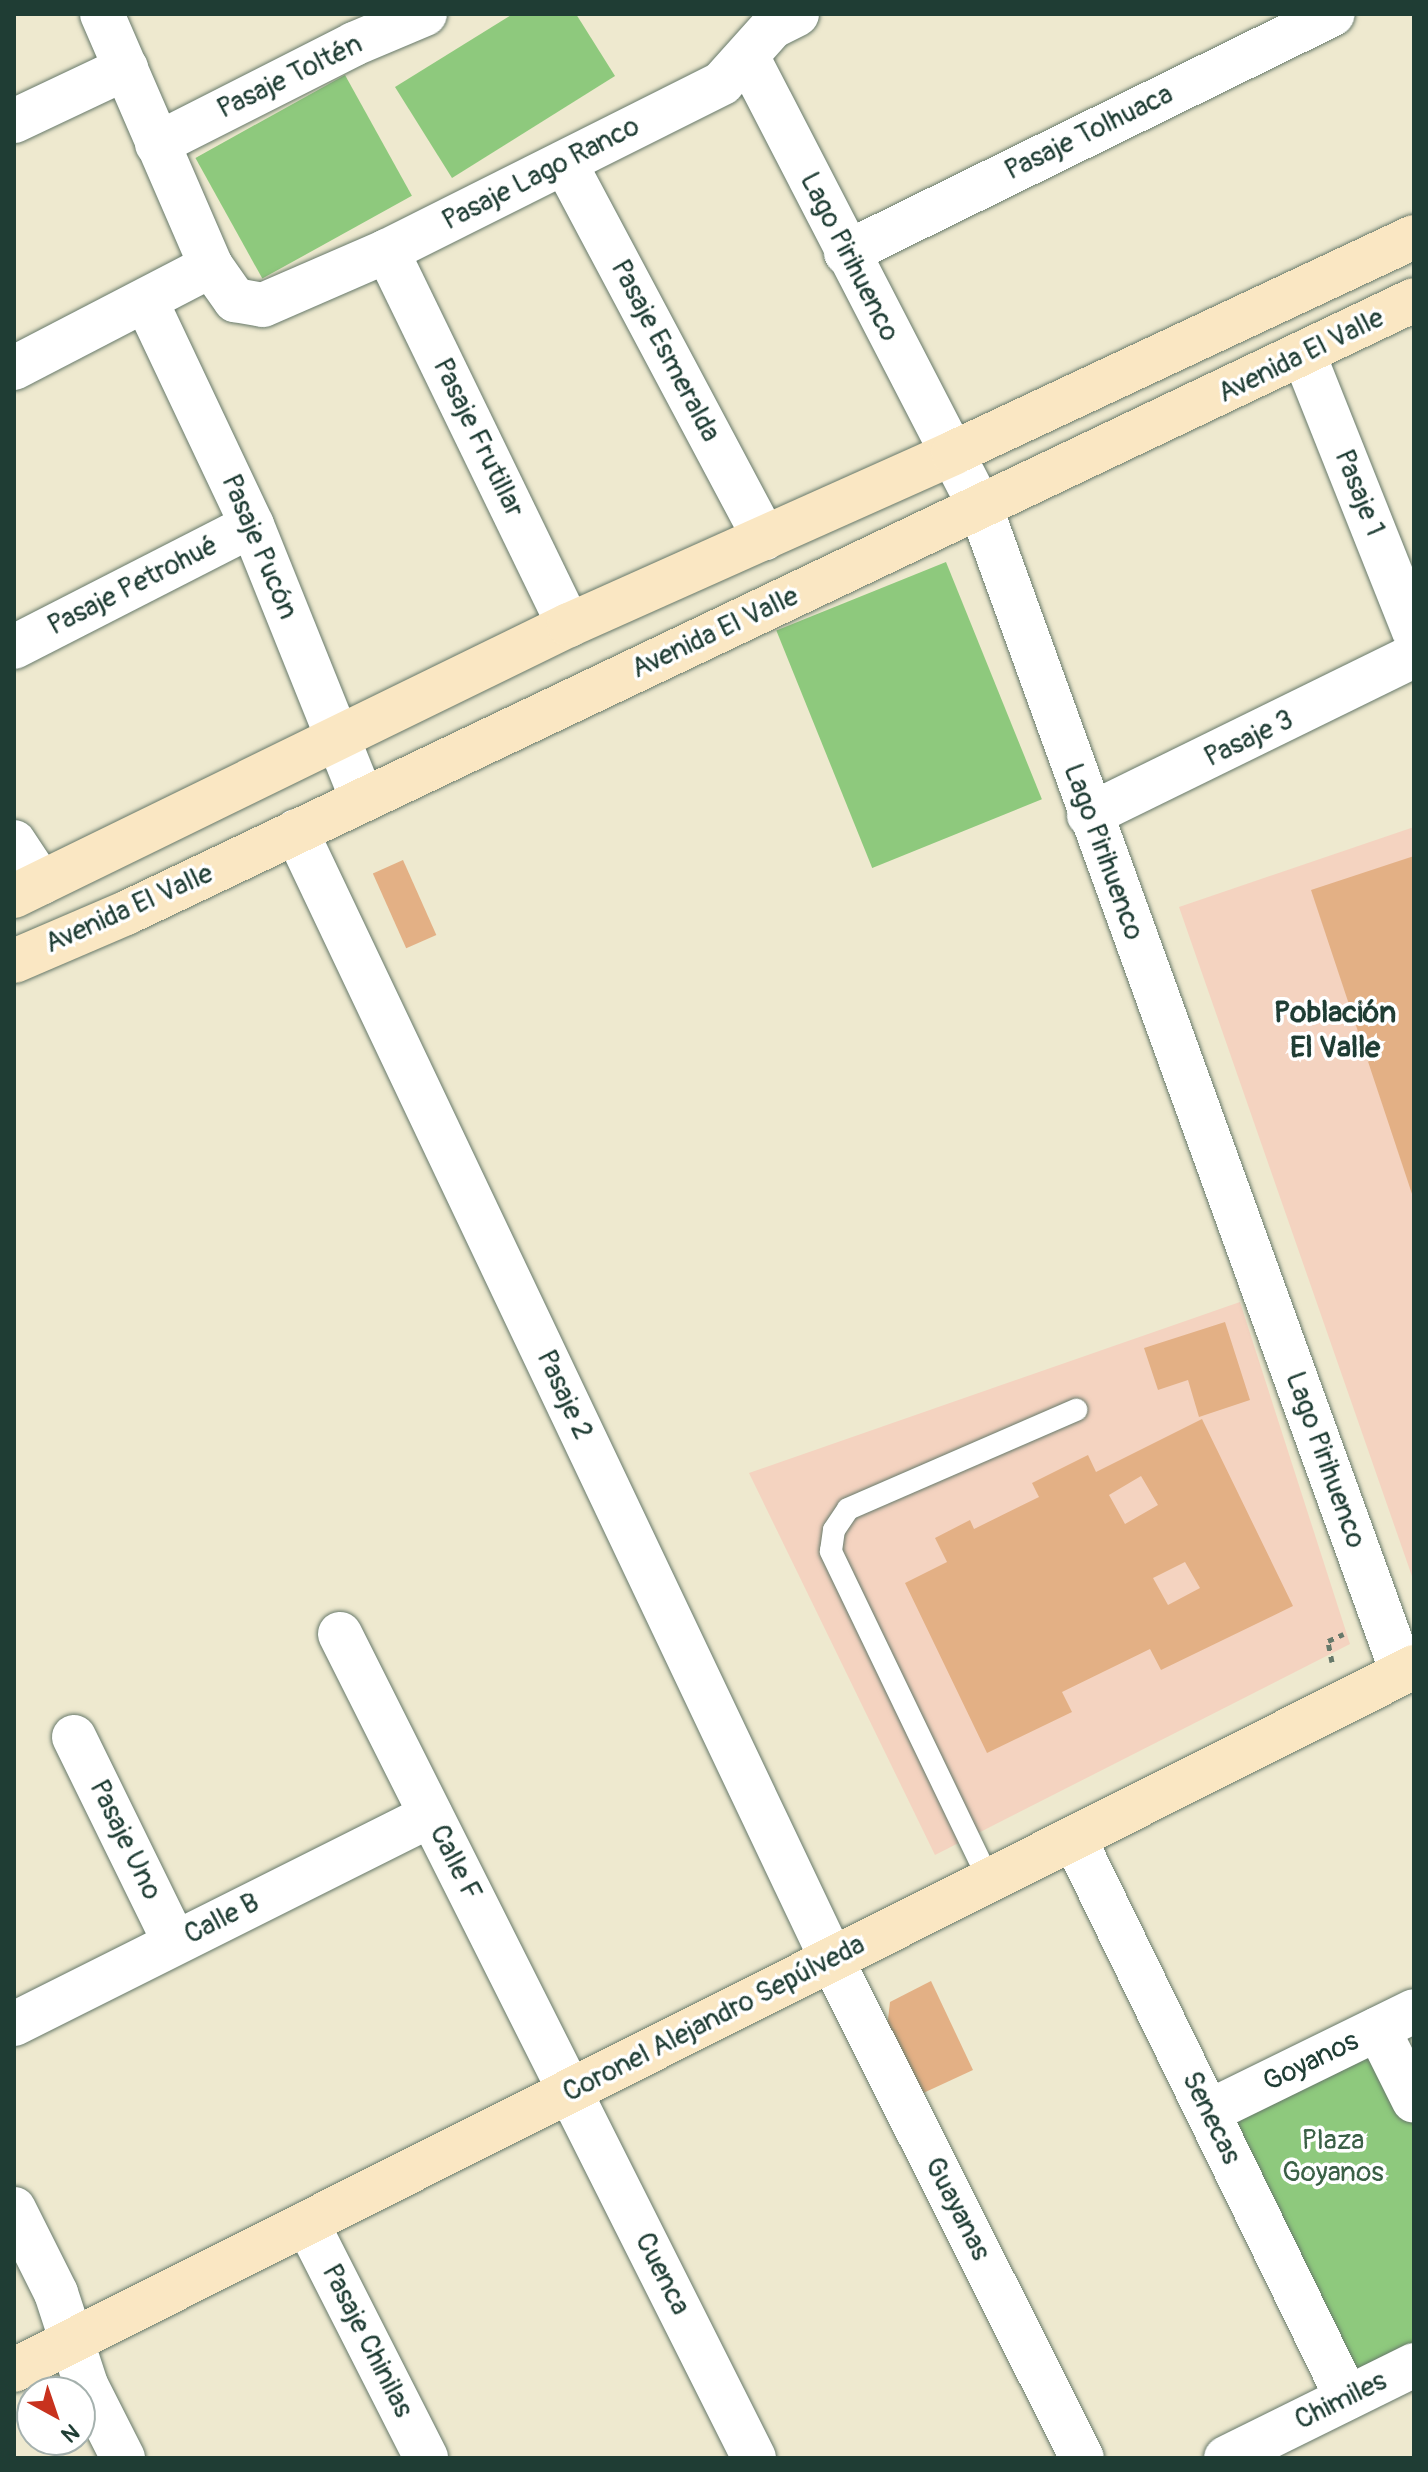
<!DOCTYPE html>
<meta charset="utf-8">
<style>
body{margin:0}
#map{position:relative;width:1428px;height:2472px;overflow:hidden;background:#eee9cf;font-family:Pangolin,sans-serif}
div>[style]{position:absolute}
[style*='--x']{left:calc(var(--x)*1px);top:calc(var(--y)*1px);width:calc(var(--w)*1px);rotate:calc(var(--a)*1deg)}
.built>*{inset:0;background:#f4d3c0}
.green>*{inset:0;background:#8ec97d;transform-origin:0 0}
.building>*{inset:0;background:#e3b085;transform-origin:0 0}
.path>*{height:5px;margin-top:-2.5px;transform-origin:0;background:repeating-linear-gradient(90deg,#67796a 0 6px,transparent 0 12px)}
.roads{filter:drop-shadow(0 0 2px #67796a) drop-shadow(0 0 2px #67796a)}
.lane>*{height:22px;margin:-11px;padding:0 11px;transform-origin:11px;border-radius:11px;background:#fff}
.street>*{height:44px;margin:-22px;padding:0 22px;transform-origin:22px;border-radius:22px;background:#fff}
.secondary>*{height:44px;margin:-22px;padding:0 22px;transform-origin:22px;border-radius:22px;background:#fae7c3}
span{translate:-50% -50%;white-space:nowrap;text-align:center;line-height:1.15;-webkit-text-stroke:7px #fff;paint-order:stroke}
.street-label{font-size:28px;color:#1f3d34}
.park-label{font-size:28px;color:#3b6046}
.neighbourhood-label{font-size:30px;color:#1f3d34;font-weight:700}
.frame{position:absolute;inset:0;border:16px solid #1f3d34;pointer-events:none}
.north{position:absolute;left:16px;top:2376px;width:80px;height:80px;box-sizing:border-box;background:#fff;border:2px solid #a5b1ae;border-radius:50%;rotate:140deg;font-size:22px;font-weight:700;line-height:32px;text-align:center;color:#1f3d34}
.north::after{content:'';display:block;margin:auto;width:28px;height:36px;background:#c8321e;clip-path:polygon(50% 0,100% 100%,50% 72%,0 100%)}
</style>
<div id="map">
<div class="built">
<div style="clip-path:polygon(1414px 827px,1414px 1582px,1179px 907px)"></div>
<div style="clip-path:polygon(1240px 1302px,1350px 1644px,935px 1855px,749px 1473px)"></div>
</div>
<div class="green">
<div style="clip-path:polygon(513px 14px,576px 14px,615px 76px,452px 178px,395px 87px)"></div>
<div style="left:345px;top:75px;width:138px;height:171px;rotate:61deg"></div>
<div style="left:946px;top:562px;width:256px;height:183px;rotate:68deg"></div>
<div style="clip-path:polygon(1377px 2048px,1414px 2124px,1414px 2353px,1350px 2387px,1226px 2117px)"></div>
</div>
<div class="building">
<div style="clip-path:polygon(1414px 856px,1414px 1197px,1413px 1197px,1311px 890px)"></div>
<div style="left:403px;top:860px;width:82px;height:33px;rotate:66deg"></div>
<div style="clip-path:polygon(1225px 1322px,1250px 1400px,1199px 1417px,1188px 1380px,1158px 1390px,1144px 1348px)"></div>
<div style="clip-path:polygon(evenodd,1202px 1419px,1293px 1606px,1161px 1670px,1150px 1649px,1062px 1692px,1072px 1712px,987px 1753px,905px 1583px,947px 1562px,935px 1538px,970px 1520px,974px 1529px,1039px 1497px,1032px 1483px,1088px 1455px,1096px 1472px,1202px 1419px,1141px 1476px,1158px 1505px,1125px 1524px,1109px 1495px,1141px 1476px,1202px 1419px,1185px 1562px,1200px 1588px,1168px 1605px,1153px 1578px,1185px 1562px)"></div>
<div style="clip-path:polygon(931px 1981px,973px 2070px,919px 2095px,887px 2028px,890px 2002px)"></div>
</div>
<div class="path">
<div style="--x:1332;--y:1662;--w:21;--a:-101"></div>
<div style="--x:1328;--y:1641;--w:17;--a:-24"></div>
</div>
<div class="roads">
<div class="lane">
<div style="--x:989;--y:1880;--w:365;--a:-115.7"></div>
<div style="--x:831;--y:1551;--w:21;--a:-82"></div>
<div style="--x:834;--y:1530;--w:25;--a:-56"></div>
<div style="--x:848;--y:1509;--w:249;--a:-23.5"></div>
</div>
<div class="street">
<div style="--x:102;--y:14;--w:275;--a:66.6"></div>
<div style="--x:211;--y:266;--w:42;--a:54.8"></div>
<div style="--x:235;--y:300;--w:28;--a:10"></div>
<div style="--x:263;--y:305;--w:135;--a:-23.5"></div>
<div style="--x:387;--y:251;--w:375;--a:-26.6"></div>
<div style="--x:722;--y:83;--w:75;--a:-48.2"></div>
<div style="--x:772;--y:27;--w:28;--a:-27"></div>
<div style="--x:747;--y:56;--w:510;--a:62.68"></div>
<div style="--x:981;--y:509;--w:1237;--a:70.1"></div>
<div style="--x:14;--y:121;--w:124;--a:-25.3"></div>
<div style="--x:157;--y:144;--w:221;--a:-26.9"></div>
<div style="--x:354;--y:44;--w:77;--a:-22.9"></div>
<div style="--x:565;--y:163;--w:425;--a:62"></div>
<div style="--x:387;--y:251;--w:416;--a:64.1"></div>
<div style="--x:846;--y:253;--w:542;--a:-26.14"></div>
<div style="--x:146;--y:301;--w:248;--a:64.7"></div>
<div style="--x:252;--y:525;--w:294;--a:68.1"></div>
<div style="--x:1304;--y:355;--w:297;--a:68.3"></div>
<div style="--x:14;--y:368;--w:222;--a:-27.4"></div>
<div style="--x:14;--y:647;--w:267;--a:-27.1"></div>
<div style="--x:1089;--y:815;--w:362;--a:-26.1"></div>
<div style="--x:296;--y:831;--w:1250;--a:64.6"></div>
<div style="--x:832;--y:1960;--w:557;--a:63.34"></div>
<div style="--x:14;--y:842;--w:49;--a:56.6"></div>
<div style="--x:340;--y:1634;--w:922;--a:63.32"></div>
<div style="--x:74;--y:1737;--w:229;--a:63.9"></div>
<div style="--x:1074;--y:1838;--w:623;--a:64.01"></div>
<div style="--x:14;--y:2024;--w:466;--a:-26.6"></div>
<div style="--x:1378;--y:2029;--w:80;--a:63.4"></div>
<div style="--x:1208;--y:2112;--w:229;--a:-26.1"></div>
<div style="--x:14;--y:2209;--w:94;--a:63.4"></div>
<div style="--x:56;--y:2293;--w:97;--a:71.9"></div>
<div style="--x:86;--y:2385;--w:82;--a:63.1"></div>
<div style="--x:307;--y:2223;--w:263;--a:63.1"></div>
<div style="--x:1226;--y:2458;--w:210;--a:-26.3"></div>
</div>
<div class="secondary">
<div style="--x:14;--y:896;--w:618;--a:-26.03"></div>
<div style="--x:569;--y:625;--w:421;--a:-24.1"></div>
<div style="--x:953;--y:453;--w:509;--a:-25.11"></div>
<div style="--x:14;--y:961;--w:122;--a:-23.2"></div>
<div style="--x:126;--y:913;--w:1426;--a:-25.45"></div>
<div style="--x:14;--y:2370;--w:1567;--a:-26.66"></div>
</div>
</div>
<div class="street-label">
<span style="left:290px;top:77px;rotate:-26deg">Pasaje Toltén</span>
<span style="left:1089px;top:133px;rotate:-26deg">Pasaje Tolhuaca</span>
<span style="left:541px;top:174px;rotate:-27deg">Pasaje Lago Ranco</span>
<span style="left:849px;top:257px;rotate:63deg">Lago Pirihuenco</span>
<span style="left:665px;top:351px;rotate:62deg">Pasaje Esmeralda</span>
<span style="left:1301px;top:356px;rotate:-26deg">Avenida El Valle</span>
<span style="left:478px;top:438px;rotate:64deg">Pasaje Frutillar</span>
<span style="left:1359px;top:493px;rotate:68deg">Pasaje 1</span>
<span style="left:259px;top:547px;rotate:67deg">Pasaje Pucón</span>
<span style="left:133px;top:586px;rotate:-27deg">Pasaje Petrohué</span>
<span style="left:715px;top:633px;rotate:-25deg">Avenida El Valle</span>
<span style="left:1249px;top:739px;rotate:-26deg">Pasaje 3</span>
<span style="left:1103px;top:852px;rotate:70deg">Lago Pirihuenco</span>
<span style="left:129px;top:909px;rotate:-24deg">Avenida El Valle</span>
<span style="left:564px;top:1395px;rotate:65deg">Pasaje 2</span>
<span style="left:1325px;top:1460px;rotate:70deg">Lago Pirihuenco</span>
<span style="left:125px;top:1840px;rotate:64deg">Pasaje Uno</span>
<span style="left:455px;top:1863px;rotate:63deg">Calle F</span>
<span style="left:222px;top:1919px;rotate:-27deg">Calle B</span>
<span style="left:714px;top:2019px;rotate:-27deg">Coronel Alejandro Sepúlveda</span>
<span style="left:1311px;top:2062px;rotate:-26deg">Goyanos</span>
<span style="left:1211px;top:2118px;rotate:64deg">Senecas</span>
<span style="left:957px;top:2209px;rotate:63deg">Guayanas</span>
<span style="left:662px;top:2274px;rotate:63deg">Cuenca</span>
<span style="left:367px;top:2341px;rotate:63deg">Pasaje Chinilas</span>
<span style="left:1341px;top:2401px;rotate:-26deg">Chimiles</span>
</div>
<div class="park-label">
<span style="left:1333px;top:2157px">Plaza<br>Goyanos</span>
</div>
<div class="neighbourhood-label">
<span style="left:1335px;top:1030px">Población<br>El Valle</span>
</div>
<div class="frame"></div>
<div class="north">N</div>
</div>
